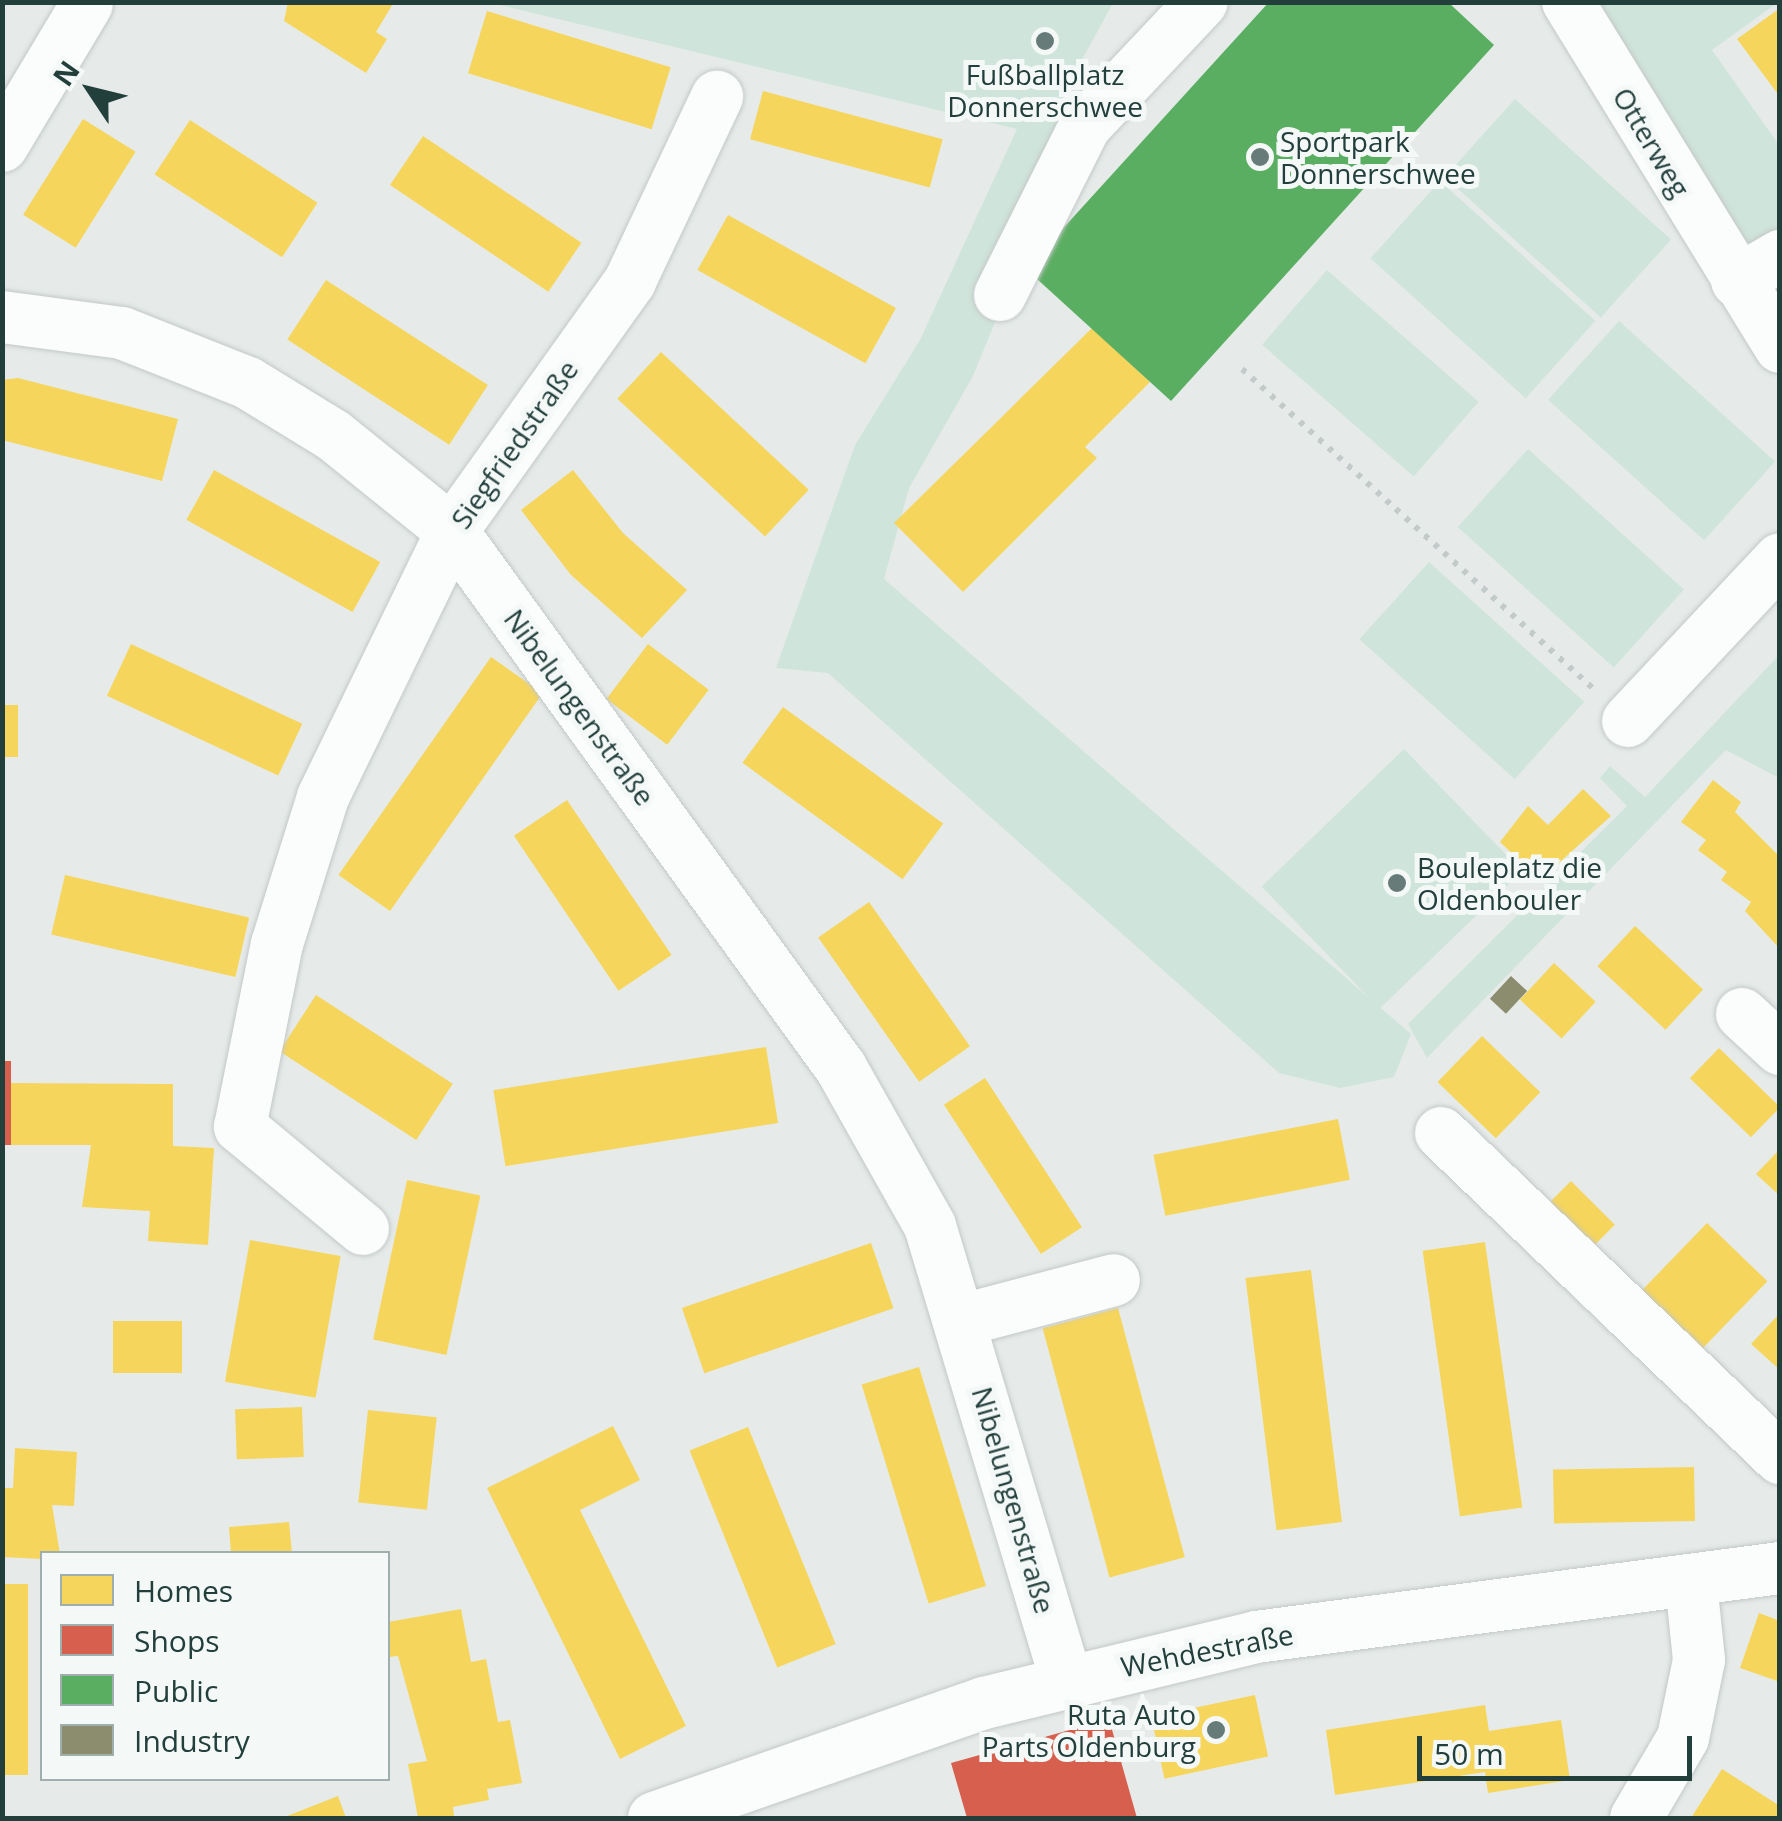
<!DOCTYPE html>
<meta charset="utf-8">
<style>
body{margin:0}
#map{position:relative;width:1782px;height:1821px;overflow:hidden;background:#e6ebea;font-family:"Open Sans",sans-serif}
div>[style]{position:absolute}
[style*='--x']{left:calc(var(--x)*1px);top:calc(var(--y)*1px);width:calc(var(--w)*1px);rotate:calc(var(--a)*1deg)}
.green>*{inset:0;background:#cfe4da;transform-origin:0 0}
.homes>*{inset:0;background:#f6d55c;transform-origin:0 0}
.shops>*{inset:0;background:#d6604d;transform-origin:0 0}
.public>*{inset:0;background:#5aae61}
.industry>*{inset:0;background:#8c8c6e;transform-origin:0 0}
.path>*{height:6px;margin-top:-3px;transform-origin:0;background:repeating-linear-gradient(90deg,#c2caca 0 5px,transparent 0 13px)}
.roads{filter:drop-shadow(0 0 2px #c3c8c7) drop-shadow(0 0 2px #c3c8c7)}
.minor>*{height:52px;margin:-26px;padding:0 26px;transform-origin:26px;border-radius:26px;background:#fbfcfc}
.dots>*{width:28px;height:28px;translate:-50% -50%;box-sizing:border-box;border:5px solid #f4f9f8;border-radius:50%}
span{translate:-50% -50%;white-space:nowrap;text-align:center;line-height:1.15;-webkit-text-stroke:10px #f4f9f8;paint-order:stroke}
.poi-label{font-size:28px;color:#233f3c}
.left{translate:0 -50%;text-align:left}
.right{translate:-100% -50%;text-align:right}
.street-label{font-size:28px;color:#233f3c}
.frame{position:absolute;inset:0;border:5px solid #233f3c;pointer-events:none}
.legend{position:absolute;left:40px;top:1551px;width:350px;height:230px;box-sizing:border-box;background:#f4f9f8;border:2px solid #a0afad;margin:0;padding:12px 18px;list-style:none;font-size:30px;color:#233f3c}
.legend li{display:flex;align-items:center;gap:20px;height:50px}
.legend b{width:50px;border:2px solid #a0afad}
.north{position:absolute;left:40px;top:40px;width:100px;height:100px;-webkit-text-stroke:8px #f4f9f8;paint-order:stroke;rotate:305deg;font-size:28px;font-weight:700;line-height:40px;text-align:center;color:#233f3c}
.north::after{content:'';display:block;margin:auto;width:35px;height:45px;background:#233f3c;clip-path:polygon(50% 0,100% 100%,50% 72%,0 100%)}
.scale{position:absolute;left:1417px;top:1736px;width:275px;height:45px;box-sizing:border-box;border:5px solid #233f3c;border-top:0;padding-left:12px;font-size:30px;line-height:35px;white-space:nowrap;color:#233f3c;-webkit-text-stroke:8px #f4f9f8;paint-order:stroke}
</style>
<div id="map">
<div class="green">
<div style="clip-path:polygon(491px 3px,1113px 3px,1071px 80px,1079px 116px,973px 376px,909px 488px,884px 579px,1411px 1034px,1394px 1077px,1340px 1088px,1279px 1073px,828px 673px,776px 668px,855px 445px,920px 340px,1017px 129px)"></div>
<div style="clip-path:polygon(1584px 3px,1777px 3px,1712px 50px,1779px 145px,1779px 241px,1742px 265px)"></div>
<div style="left:1515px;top:99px;width:210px;height:105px;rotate:42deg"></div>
<div style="left:1440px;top:181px;width:209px;height:104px;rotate:42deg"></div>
<div style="left:1327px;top:270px;width:201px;height:99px;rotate:41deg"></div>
<div style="left:1619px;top:321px;width:210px;height:106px;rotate:42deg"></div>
<div style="left:1528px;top:449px;width:210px;height:105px;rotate:42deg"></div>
<div style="left:1429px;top:562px;width:209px;height:104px;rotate:42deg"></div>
<div style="clip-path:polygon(1779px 655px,1779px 778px,1726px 750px,1427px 1058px,1408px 1024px,1627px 806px,1600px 778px,1610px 766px,1645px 797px)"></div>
<div style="left:1404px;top:749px;width:170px;height:198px;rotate:46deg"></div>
</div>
<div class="homes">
<div style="clip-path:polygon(288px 2px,394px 2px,376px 32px,387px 39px,366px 73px,284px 21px)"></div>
<div style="clip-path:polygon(1780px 8px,1780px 97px,1737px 39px)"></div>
<div style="left:487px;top:11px;width:192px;height:65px;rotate:17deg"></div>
<div style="left:763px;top:91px;width:186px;height:50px;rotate:15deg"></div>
<div style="left:83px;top:119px;width:62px;height:113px;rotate:32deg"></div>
<div style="left:190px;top:120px;width:152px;height:65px;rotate:33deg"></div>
<div style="left:423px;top:136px;width:191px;height:59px;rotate:34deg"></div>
<div style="left:728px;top:215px;width:192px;height:63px;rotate:29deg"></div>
<div style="left:326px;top:280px;width:193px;height:71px;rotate:33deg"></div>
<div style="clip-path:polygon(1092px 328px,1150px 382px,1085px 447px,1097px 458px,963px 592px,894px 523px)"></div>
<div style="left:661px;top:352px;width:202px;height:64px;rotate:43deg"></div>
<div style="clip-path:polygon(18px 378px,178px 419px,162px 481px,2px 440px,2px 380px)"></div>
<div style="left:214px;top:470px;width:190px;height:57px;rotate:29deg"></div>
<div style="clip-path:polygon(573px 470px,623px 533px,687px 590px,642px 638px,571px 575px,521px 510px)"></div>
<div style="left:131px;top:644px;width:189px;height:57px;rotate:25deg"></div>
<div style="left:648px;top:644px;width:76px;height:69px;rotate:37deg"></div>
<div style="left:491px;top:657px;width:63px;height:266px;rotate:35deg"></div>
<div style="left:2px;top:705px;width:16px;height:52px"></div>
<div style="left:783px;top:707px;width:198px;height:69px;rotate:36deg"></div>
<div style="clip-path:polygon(1713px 780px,1741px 802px,1735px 812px,1780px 857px,1780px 949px,1745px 911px,1751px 902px,1721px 880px,1727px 872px,1698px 850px,1706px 840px,1681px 822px)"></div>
<div style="clip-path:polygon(1583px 789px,1611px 816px,1540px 880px,1500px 842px,1528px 806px,1548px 825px)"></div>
<div style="left:567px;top:800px;width:187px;height:64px;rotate:56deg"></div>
<div style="left:65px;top:875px;width:189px;height:61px;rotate:13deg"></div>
<div style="left:869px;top:902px;width:176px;height:62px;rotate:55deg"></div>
<div style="left:1635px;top:926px;width:93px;height:55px;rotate:43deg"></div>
<div style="left:1554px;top:963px;width:57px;height:50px;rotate:43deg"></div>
<div style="left:316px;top:995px;width:163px;height:67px;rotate:33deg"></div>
<div style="left:1482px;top:1036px;width:81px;height:64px;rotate:44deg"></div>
<div style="left:766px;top:1047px;width:77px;height:276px;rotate:81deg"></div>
<div style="left:1719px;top:1048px;width:85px;height:42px;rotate:44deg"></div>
<div style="left:985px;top:1078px;width:178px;height:49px;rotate:57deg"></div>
<div style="clip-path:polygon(11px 1083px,173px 1084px,173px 1146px,214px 1148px,208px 1245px,148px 1241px,150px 1211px,82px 1207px,91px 1145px,11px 1145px)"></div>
<div style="left:1338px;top:1119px;width:62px;height:188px;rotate:79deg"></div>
<div style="clip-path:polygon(1780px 1149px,1780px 1196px,1756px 1174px)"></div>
<div style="left:407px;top:1180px;width:75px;height:163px;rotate:12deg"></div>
<div style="left:1571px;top:1181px;width:62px;height:47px;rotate:45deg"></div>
<div style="left:1707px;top:1223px;width:84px;height:106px;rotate:44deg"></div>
<div style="left:250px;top:1240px;width:92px;height:144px;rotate:10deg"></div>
<div style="left:1485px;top:1242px;width:268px;height:63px;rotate:82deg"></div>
<div style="left:871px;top:1243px;width:69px;height:200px;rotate:71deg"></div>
<div style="left:1311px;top:1270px;width:254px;height:66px;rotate:83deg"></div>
<div style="left:1118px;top:1308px;width:258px;height:78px;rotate:75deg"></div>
<div style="clip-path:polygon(1780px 1313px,1780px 1370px,1751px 1344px)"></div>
<div style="left:113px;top:1321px;width:69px;height:52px"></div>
<div style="left:919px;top:1367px;width:229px;height:60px;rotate:73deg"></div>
<div style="left:302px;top:1407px;width:50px;height:67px;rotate:88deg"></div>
<div style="left:368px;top:1410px;width:69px;height:93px;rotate:6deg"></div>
<div style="clip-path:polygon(613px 1426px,640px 1480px,580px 1510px,686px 1726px,620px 1759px,487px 1488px)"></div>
<div style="left:748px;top:1427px;width:234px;height:63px;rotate:68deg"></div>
<div style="clip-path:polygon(15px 1448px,77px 1452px,74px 1506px,52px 1505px,60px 1554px,42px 1559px,2px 1557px,2px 1488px,13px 1488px)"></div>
<div style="left:1694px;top:1467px;width:54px;height:141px;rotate:89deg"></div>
<div style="clip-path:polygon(289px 1522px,292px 1554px,231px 1554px,229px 1527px)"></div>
<div style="left:2px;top:1584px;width:26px;height:191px"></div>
<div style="clip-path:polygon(461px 1609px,471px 1662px,486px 1659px,498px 1722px,510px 1720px,522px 1783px,487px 1789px,489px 1800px,453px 1807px,454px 1816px,418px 1818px,408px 1764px,427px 1761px,398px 1656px,388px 1657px,388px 1622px)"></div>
<div style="clip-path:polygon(1759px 1613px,1780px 1621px,1780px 1682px,1740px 1668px)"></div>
<div style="left:1255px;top:1695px;width:63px;height:106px;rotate:78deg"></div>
<div style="clip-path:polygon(1485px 1705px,1489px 1731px,1561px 1720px,1570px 1780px,1488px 1793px,1485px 1772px,1335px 1795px,1326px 1730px)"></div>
<div style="clip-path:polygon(1722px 1769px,1780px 1806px,1780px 1818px,1691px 1818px)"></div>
<div style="clip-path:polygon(338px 1796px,346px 1818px,282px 1818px)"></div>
</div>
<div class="shops">
<div style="left:2px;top:1061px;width:9px;height:84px"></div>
<div style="clip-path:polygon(1109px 1719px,1137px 1818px,967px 1818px,951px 1763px)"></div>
</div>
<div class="public">
<div style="clip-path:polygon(1269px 2px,1448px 2px,1494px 45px,1171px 401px,1026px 269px)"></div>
</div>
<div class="industry">
<div style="left:1511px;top:976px;width:22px;height:31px;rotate:43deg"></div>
</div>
<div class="path">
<div style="--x:1242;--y:369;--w:479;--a:42.3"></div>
</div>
<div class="roads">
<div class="minor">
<div style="--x:1568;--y:2;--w:405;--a:58.4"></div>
<div style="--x:2;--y:146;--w:165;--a:-59.1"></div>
<div style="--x:1737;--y:281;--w:50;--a:-30.2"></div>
<div style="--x:1000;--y:295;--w:189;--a:-63.3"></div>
<div style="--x:1085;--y:126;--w:170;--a:-46.7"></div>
<div style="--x:2;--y:317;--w:121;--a:7.6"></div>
<div style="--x:122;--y:333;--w:136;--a:21.6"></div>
<div style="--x:248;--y:383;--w:100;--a:31.5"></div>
<div style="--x:333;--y:435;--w:153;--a:38.9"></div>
<div style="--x:452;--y:531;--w:663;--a:54.08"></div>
<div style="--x:841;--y:1068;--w:181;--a:60.6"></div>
<div style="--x:930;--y:1226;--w:473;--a:73.3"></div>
<div style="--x:1628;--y:721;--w:222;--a:-46.8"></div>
<div style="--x:1742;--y:1014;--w:52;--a:42.6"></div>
<div style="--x:1441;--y:1133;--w:470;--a:43.8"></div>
<div style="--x:363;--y:1229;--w:160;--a:-140.3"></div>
<div style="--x:240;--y:1127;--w:187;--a:-78.6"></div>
<div style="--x:277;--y:944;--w:154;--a:-72.6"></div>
<div style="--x:323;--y:797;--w:296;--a:-64.1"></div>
<div style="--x:452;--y:531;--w:307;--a:-54.5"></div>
<div style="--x:630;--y:281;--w:204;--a:-64.7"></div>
<div style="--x:963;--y:1320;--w:156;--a:-14.8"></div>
<div style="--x:654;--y:1818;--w:349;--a:-19.2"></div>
<div style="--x:984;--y:1703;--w:280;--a:-13.6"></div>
<div style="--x:1256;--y:1637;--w:529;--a:-7.5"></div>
<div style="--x:1636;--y:1818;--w:93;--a:-59.6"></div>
<div style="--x:1683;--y:1738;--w:80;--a:-78.4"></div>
<div style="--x:1699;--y:1660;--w:77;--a:-95.9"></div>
</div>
</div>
<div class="dots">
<div style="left:1045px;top:41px;background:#677b79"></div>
<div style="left:1260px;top:157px;background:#677b79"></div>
<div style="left:1397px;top:883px;background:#677b79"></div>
<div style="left:1216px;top:1730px;background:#677b79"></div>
</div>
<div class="poi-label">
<span style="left:1045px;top:90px">Fußballplatz<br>Donnerschwee</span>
<span class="left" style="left:1280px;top:157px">Sportpark<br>Donnerschwee</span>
<span class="left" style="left:1417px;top:883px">Bouleplatz die<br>Oldenbouler</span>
<span class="right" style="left:1196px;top:1730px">Ruta Auto<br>Parts Oldenburg</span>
</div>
<div class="street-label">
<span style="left:1652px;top:142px;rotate:59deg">Otterweg</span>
<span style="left:514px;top:444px;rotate:-55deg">Siegfriedstraße</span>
<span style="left:580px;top:707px;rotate:54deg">Nibelungenstraße</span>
<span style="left:1014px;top:1500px;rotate:74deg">Nibelungenstraße</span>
<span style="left:1207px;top:1650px;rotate:-11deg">Wehdestraße</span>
</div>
<div class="frame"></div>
<ul class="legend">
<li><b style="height:28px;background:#f6d55c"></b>Homes</li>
<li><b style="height:28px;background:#d6604d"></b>Shops</li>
<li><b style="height:28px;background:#5aae61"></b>Public</li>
<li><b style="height:28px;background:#8c8c6e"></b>Industry</li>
</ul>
<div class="north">N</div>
<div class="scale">50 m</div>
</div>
